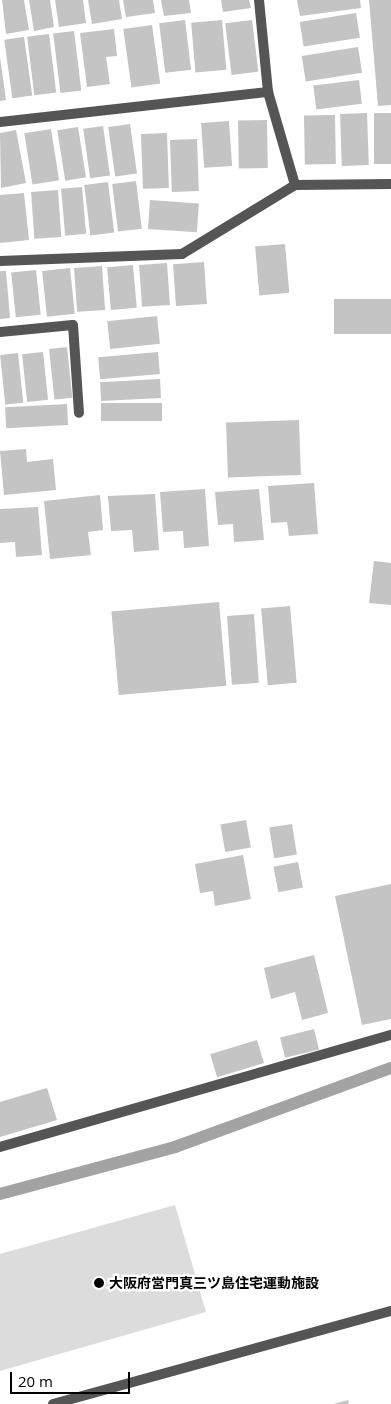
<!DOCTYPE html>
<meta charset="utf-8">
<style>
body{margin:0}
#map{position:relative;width:391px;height:1404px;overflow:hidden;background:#fff;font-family:"Open Sans","Noto Sans JP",sans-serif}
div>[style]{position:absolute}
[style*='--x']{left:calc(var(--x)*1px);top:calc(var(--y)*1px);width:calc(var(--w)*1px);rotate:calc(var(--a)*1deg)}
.green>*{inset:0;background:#dcdcdc}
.stream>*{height:12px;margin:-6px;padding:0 6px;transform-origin:6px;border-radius:6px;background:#a3a3a3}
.building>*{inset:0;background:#c4c4c4;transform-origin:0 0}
.minor>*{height:10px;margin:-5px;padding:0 5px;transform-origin:5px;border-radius:5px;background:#555}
.dots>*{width:14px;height:14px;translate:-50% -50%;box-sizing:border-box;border:2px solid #fff;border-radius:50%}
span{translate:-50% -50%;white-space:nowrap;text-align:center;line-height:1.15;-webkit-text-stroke:4.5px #fff;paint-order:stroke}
.poi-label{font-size:14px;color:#000;font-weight:700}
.left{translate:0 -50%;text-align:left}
.scale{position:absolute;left:10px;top:1372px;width:120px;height:22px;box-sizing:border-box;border:2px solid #000;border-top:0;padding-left:6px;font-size:15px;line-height:18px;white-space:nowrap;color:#000;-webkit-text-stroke:4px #fff;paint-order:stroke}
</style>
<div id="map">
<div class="green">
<div style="clip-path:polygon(175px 1205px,206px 1312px,0 1371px,0 1254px)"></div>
</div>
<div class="stream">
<div style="--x:0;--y:1194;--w:181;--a:-15"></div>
<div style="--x:175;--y:1147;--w:230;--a:-20.1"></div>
</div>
<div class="building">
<div style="clip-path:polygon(2px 0,24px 0,29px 30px,6px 34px)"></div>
<div style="clip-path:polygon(29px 0,50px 0,54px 27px,34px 31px)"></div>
<div style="clip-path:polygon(55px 0,83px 0,86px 23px,59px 27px)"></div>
<div style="clip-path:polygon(88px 0,119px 0,122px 19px,92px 24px)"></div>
<div style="clip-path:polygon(123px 0,153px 0,155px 13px,126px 17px)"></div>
<div style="clip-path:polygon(161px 0,189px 0,191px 13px,164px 16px)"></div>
<div style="clip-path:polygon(221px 0,249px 0,251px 8px,223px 12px)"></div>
<div style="clip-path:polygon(297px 0,360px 0,361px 8px,300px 16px)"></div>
<div style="clip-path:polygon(369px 0,391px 0,391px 105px,378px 106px)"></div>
<div style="left:356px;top:13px;width:25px;height:57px;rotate:81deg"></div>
<div style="left:185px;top:20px;width:50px;height:26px;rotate:83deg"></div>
<div style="left:222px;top:20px;width:50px;height:31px;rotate:85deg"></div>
<div style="left:252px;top:20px;width:52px;height:27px;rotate:83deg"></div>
<div style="left:152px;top:25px;width:59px;height:29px;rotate:82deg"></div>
<div style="clip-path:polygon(114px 29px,117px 56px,106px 57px,110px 84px,87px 87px,80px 33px)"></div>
<div style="left:74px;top:31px;width:60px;height:21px;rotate:83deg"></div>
<div style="left:49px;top:34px;width:59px;height:22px;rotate:83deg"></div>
<div style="left:24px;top:37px;width:59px;height:20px;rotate:82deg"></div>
<div style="left:358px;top:47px;width:26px;height:57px;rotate:81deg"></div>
<div style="clip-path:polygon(0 57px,6px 100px,0 101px)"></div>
<div style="left:359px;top:80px;width:24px;height:46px;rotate:83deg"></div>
<div style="left:367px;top:113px;width:52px;height:27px;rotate:88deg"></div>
<div style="left:374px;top:113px;width:17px;height:51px"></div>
<div style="left:335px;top:115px;width:49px;height:31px;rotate:89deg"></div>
<div style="left:267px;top:120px;width:48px;height:29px;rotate:89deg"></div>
<div style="left:229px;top:121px;width:45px;height:28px;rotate:86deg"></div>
<div style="left:130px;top:124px;width:50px;height:22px;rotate:82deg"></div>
<div style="left:103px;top:126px;width:50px;height:20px;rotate:82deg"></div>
<div style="left:78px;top:127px;width:51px;height:21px;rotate:81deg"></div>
<div style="left:51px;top:129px;width:52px;height:27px;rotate:81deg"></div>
<div style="clip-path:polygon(16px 130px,26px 183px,1px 188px,0 133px)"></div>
<div style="left:167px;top:133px;width:55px;height:26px;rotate:88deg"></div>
<div style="left:197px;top:139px;width:52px;height:27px;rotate:88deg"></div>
<div style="left:136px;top:181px;width:48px;height:24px;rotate:83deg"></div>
<div style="left:108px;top:182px;width:51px;height:24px;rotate:83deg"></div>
<div style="left:82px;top:187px;width:47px;height:21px;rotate:85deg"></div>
<div style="left:58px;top:190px;width:47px;height:27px;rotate:86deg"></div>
<div style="clip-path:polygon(24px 193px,29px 240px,0 243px,0 195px)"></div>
<div style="left:150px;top:200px;width:49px;height:29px;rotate:4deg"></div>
<div style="left:285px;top:244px;width:49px;height:30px;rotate:85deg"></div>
<div style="left:204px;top:262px;width:42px;height:31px;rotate:86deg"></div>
<div style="left:167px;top:263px;width:42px;height:28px;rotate:86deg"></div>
<div style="left:133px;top:265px;width:43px;height:26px;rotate:85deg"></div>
<div style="left:102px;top:266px;width:44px;height:28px;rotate:86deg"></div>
<div style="left:70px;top:268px;width:46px;height:28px;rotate:84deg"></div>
<div style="left:36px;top:270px;width:45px;height:25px;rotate:84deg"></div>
<div style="clip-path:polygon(0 271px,6px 271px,10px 318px,0 319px)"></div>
<div style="left:391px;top:299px;width:35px;height:57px;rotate:90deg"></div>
<div style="left:157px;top:316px;width:28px;height:50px;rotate:84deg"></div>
<div style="left:67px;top:347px;width:51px;height:18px;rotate:84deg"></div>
<div style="left:43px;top:352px;width:48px;height:21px;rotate:84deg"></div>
<div style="left:158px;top:352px;width:22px;height:60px;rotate:85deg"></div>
<div style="left:18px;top:353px;width:50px;height:18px;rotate:84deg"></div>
<div style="left:160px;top:379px;width:19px;height:60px;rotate:87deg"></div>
<div style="left:162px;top:403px;width:18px;height:61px;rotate:90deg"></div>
<div style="left:67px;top:404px;width:21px;height:62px;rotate:87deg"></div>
<div style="left:299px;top:420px;width:55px;height:73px;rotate:88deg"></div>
<div style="clip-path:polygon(26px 449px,27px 462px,53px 459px,56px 490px,4px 495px,0 451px)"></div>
<div style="clip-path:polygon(314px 483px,318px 534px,289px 536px,287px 522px,271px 523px,268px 486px)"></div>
<div style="clip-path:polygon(205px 489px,209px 546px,184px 548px,183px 531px,163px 532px,160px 492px)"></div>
<div style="clip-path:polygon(259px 489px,264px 540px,234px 542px,233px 524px,218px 525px,215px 492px)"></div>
<div style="clip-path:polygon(155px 494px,159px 550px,134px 552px,132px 530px,111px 531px,108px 496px)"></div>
<div style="clip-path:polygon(100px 495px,103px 530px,88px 532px,91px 555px,50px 559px,44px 501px)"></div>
<div style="clip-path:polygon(38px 507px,42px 555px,16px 557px,15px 542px,0 543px,0 509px)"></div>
<div style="clip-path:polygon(374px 561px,391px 563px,391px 605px,369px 603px)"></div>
<div style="left:219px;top:602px;width:84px;height:108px;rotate:85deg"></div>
<div style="left:290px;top:606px;width:77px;height:29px;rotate:85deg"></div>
<div style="left:254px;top:614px;width:69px;height:27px;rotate:86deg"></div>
<div style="left:246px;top:820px;width:28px;height:26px;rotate:80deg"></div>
<div style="left:292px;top:824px;width:31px;height:23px;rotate:81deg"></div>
<div style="clip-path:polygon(243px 855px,251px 899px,215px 906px,213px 891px,200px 893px,195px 864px)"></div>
<div style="left:298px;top:862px;width:26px;height:25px;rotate:79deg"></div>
<div style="clip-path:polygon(391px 884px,391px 1019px,362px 1025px,335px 896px)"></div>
<div style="clip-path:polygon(314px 955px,328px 1013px,302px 1020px,295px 992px,271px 999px,264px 968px)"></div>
<div style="left:314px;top:1029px;width:21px;height:35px;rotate:76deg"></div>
<div style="left:257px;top:1040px;width:24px;height:49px;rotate:73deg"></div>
<div style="clip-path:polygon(47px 1088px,57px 1120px,0 1137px,0 1102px)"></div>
<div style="clip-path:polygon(348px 1400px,349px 1404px,334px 1404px)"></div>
</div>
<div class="minor">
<div style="--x:259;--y:0;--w:92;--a:84.4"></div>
<div style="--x:268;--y:92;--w:97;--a:73.8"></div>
<div style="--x:295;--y:185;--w:96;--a:-0.6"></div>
<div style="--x:0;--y:122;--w:270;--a:-6.4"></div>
<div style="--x:0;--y:261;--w:182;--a:-2.2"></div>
<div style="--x:182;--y:254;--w:132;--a:-31.4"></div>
<div style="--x:0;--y:332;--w:73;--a:-5.5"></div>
<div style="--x:73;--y:325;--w:88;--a:86.1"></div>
<div style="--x:0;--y:1147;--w:407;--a:-16"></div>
<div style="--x:53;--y:1404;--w:351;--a:-15.4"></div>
</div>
<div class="dots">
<div style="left:99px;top:1283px;background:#000"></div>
</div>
<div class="poi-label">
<span class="left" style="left:109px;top:1283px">大阪府営門真三ツ島住宅運動施設</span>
</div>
<div class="scale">20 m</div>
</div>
